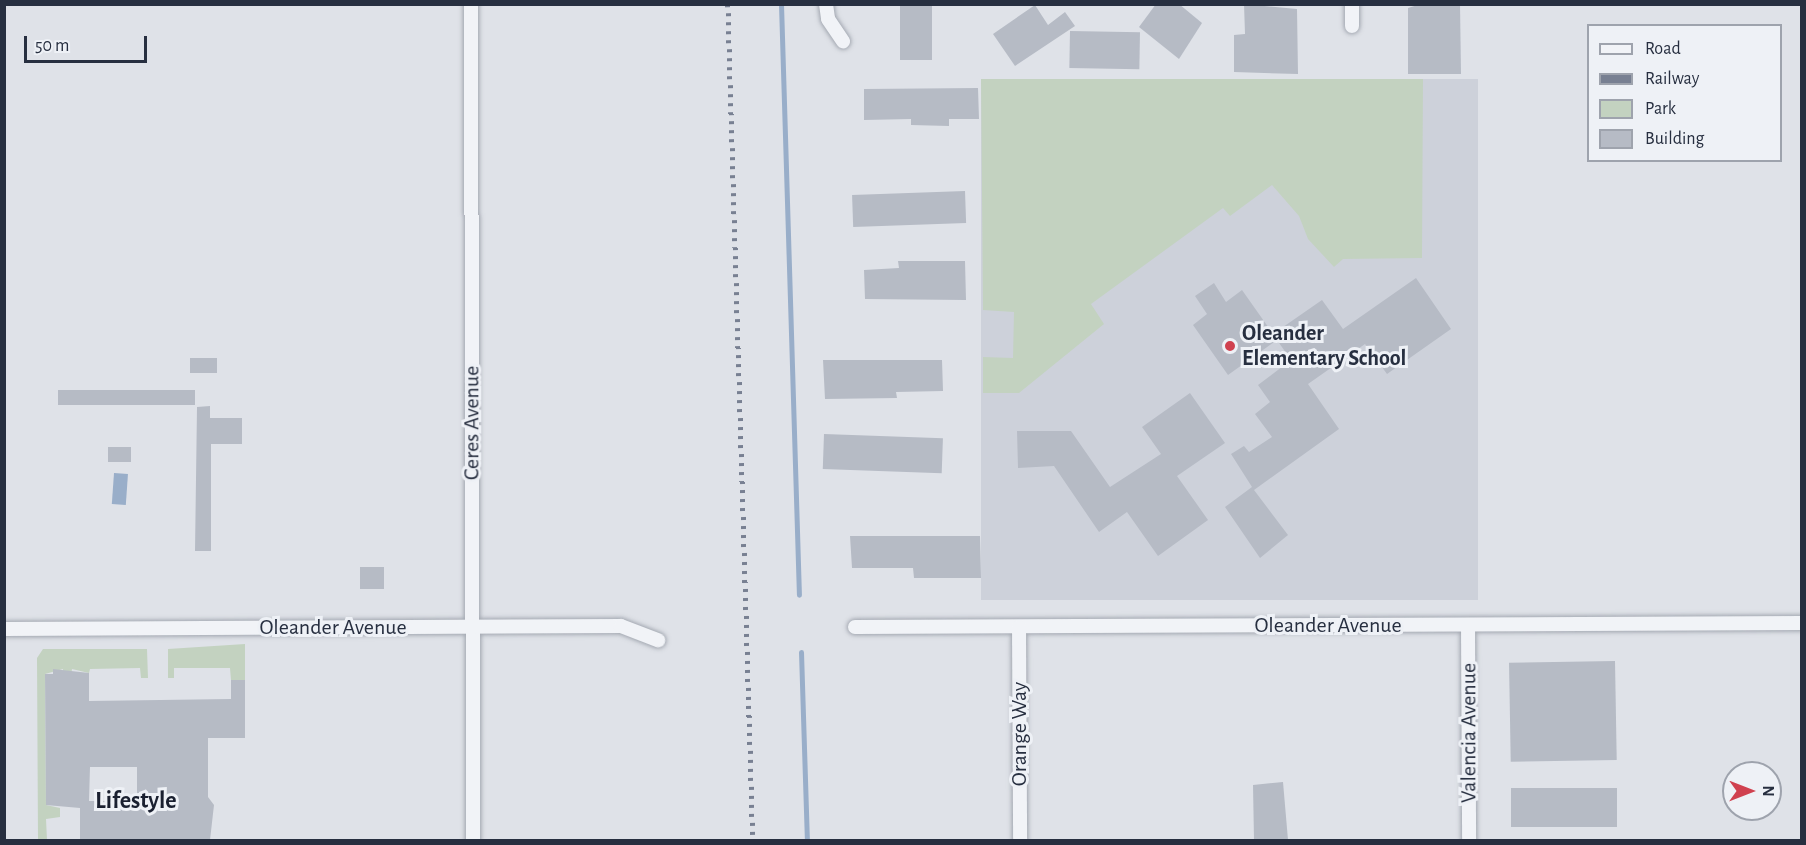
<!DOCTYPE html>
<style>
body{margin:0}
#map{position:relative;width:1806px;height:845px;overflow:hidden;background:#dfe2e8;font-family:"Alegreya Sans",sans-serif}
div>[style]{position:absolute}
[style*='--x']{left:calc(var(--x)*1px);top:calc(var(--y)*1px);width:calc(var(--w)*1px);rotate:calc(var(--a)*1deg)}
.built>*{inset:0;background:#cdd1da;transform-origin:0 0}
.green>*{inset:0;background:#c3d2c0}
.water>*{inset:0;background:#99aec9;transform-origin:0 0}
.stream>*{height:5px;margin:-2.5px;padding:0 2.5px;transform-origin:2.5px;border-radius:2.5px;background:#99aec9}
.building>*{inset:0;background:#b6bbc5;transform-origin:0 0}
.roads{filter:drop-shadow(0 0 2px #a4a9b2) drop-shadow(0 0 2px #a4a9b2)}
.minor>*{height:14px;margin:-7px;padding:0 7px;transform-origin:7px;border-radius:7px;background:#f1f3f7}
.rail>*{height:4.5px;margin-top:-2.25px;transform-origin:0;background:repeating-linear-gradient(90deg,#788092 0 3px,transparent 0 9px)}
.dots>*{width:16px;height:16px;translate:-50% -50%;box-sizing:border-box;border:3px solid #eef1f6;border-radius:50%}
span{translate:-50% -50%;white-space:nowrap;text-align:center;line-height:1.15;-webkit-text-stroke:6px #eef1f6;paint-order:stroke}
.poi-label{font-size:22px;color:#272f40;font-weight:700}
.left{translate:0 -50%;text-align:left}
.street-label{font-size:22px;color:#272f40}
.neighbourhood-label{font-size:24px;color:#1a2030;font-weight:700}
.frame{position:absolute;inset:0;border:6px solid #272f40;pointer-events:none}
.legend{position:absolute;left:1587px;top:24px;width:195px;height:138px;box-sizing:border-box;background:#eef1f6;border:2px solid #9ea3ad;margin:0;padding:8px 10px;list-style:none;font-size:18px;color:#272f40}
.legend li{display:flex;align-items:center;gap:12px;height:30px}
.legend b{width:30px;border:2px solid #9ea3ad}
.north{position:absolute;left:1722px;top:761px;width:60px;height:60px;box-sizing:border-box;background:#eef1f6;border:2px solid #9ea3ad;border-radius:50%;rotate:90deg;font-size:16px;font-weight:700;line-height:24px;text-align:center;color:#272f40}
.north::after{content:'';display:block;margin:auto;width:21px;height:27px;background:#d0414f;clip-path:polygon(50% 0,100% 100%,50% 72%,0 100%)}
.scale{position:absolute;left:24px;top:36px;width:123px;height:27px;box-sizing:border-box;border:3px solid #272f40;border-top:0;padding-left:8px;font-size:18px;line-height:21px;white-space:nowrap;color:#272f40;-webkit-text-stroke:4px #eef1f6;paint-order:stroke}
</style>
<div id="map">
<div class="built">
<div style="left:981px;top:79px;width:497px;height:521px"></div>
</div>
<div class="green">
<div style="clip-path:polygon(981px 79px,1423px 79px,1422px 258px,1343px 259px,1334px 267px,1308px 239px,1299px 216px,1272px 185px,1230px 216px,1223px 208px,1091px 304px,1104px 324px,1019px 393px,983px 393px,983px 357px,1013px 358px,1014px 312px,983px 310px)"></div>
<div style="clip-path:polygon(245px 644px,245px 680px,231px 680px,230px 668px,174px 668px,174px 678px,168px 678px,168px 649px)"></div>
<div style="clip-path:polygon(43px 649px,147px 649px,148px 678px,141px 678px,140px 668px,90px 669px,89px 673px,72px 669px,71px 677px,63px 677px,63px 669px,45px 674px,46px 805px,60px 808px,60px 817px,46px 819px,47px 840px,38px 840px,37px 658px)"></div>
</div>
<div class="water">
<div style="left:114px;top:473px;width:14px;height:31px;rotate:4deg"></div>
</div>
<div class="stream">
<div style="--x:781;--y:4;--w:591;--a:88.26"></div>
<div style="--x:801;--y:652;--w:188;--a:88.2"></div>
</div>
<div class="building">
<div style="left:900px;top:4px;width:32px;height:56px"></div>
<div style="clip-path:polygon(1156px 4px,1179px 4px,1202px 23px,1179px 59px,1139px 27px)"></div>
<div style="clip-path:polygon(1244px 4px,1297px 9px,1298px 74px,1234px 72px,1234px 35px,1245px 34px)"></div>
<div style="clip-path:polygon(1421px 4px,1460px 4px,1461px 74px,1408px 74px,1408px 8px)"></div>
<div style="clip-path:polygon(1035px 5px,1048px 25px,1065px 12px,1075px 26px,1015px 66px,993px 34px)"></div>
<div style="left:1070px;top:31px;width:70px;height:37px;rotate:1deg"></div>
<div style="clip-path:polygon(978px 88px,979px 119px,949px 119px,949px 126px,911px 125px,911px 119px,864px 120px,864px 89px)"></div>
<div style="left:965px;top:191px;width:32px;height:113px;rotate:88deg"></div>
<div style="clip-path:polygon(898px 261px,965px 261px,966px 300px,865px 299px,864px 270px,899px 268px)"></div>
<div style="clip-path:polygon(1416px 278px,1451px 329px,1387px 374px,1365px 344px,1308px 384px,1339px 429px,1254px 490px,1288px 535px,1260px 558px,1225px 507px,1252px 487px,1231px 454px,1244px 446px,1249px 452px,1272px 437px,1255px 414px,1270px 402px,1258px 385px,1291px 360px,1277px 340px,1228px 375px,1193px 325px,1207px 314px,1195px 296px,1214px 283px,1226px 302px,1242px 290px,1273px 334px,1322px 300px,1343px 329px)"></div>
<div style="left:217px;top:358px;width:15px;height:27px;rotate:90deg"></div>
<div style="clip-path:polygon(823px 360px,942px 360px,943px 391px,896px 392px,897px 398px,825px 399px)"></div>
<div style="left:195px;top:390px;width:15px;height:137px;rotate:90deg"></div>
<div style="clip-path:polygon(1190px 393px,1225px 443px,1177px 476px,1208px 520px,1158px 556px,1127px 512px,1099px 532px,1054px 466px,1018px 468px,1017px 431px,1071px 431px,1110px 487px,1161px 454px,1142px 427px)"></div>
<div style="clip-path:polygon(210px 406px,210px 418px,242px 418px,242px 444px,211px 444px,211px 551px,195px 551px,197px 407px)"></div>
<div style="left:824px;top:434px;width:119px;height:35px;rotate:2deg"></div>
<div style="left:108px;top:447px;width:23px;height:15px"></div>
<div style="clip-path:polygon(850px 536px,980px 536px,981px 578px,914px 578px,913px 568px,852px 568px)"></div>
<div style="left:384px;top:567px;width:22px;height:24px;rotate:90deg"></div>
<div style="left:1615px;top:661px;width:99px;height:106px;rotate:89deg"></div>
<div style="clip-path:polygon(evenodd,53px 669px,89px 673px,89px 701px,231px 699px,231px 680px,245px 680px,245px 738px,208px 738px,208px 797px,214px 805px,210px 840px,80px 840px,80px 808px,46px 805px,45px 674px,53px 674px,53px 669px,90px 767px,137px 767px,137px 801px,89px 801px,90px 767px)"></div>
<div style="clip-path:polygon(1283px 782px,1288px 840px,1254px 840px,1253px 785px)"></div>
<div style="left:1511px;top:788px;width:106px;height:39px"></div>
</div>
<div class="roads">
<div class="minor">
<div style="--x:471;--y:4;--w:836;--a:89.86"></div>
<div style="--x:826;--y:4;--w:15;--a:82"></div>
<div style="--x:828;--y:19;--w:27;--a:56"></div>
<div style="--x:1352;--y:4;--w:22;--a:90"></div>
<div style="--x:1468;--y:625;--w:215;--a:89.7"></div>
<div style="--x:855;--y:627;--w:947;--a:-0.24"></div>
<div style="--x:1019;--y:627;--w:213;--a:89.7"></div>
<div style="--x:4;--y:629;--w:617;--a:-0.28"></div>
<div style="--x:621;--y:626;--w:40;--a:21"></div>
</div>
</div>
<div class="rail">
<div style="--x:728;--y:4;--w:836;--a:88.29"></div>
</div>
<div class="dots">
<div style="left:1230px;top:346px;background:#d0414f"></div>
</div>
<div class="poi-label">
<span class="left" style="left:1242px;top:346px">Oleander<br>Elementary School</span>
</div>
<div class="street-label">
<span style="left:472px;top:423px;rotate:-90deg">Ceres Avenue</span>
<span style="left:1328px;top:626px">Oleander Avenue</span>
<span style="left:333px;top:628px">Oleander Avenue</span>
<span style="left:1469px;top:733px;rotate:-90deg">Valencia Avenue</span>
<span style="left:1020px;top:734px;rotate:-90deg">Orange Way</span>
</div>
<div class="neighbourhood-label">
<span style="left:136px;top:802px">Lifestyle</span>
</div>
<div class="frame"></div>
<ul class="legend">
<li><b style="height:8px;background:#f1f3f7"></b>Road</li>
<li><b style="height:8px;background:#788092"></b>Railway</li>
<li><b style="height:16px;background:#c3d2c0"></b>Park</li>
<li><b style="height:16px;background:#b6bbc5"></b>Building</li>
</ul>
<div class="north">N</div>
<div class="scale">50 m</div>
</div>
